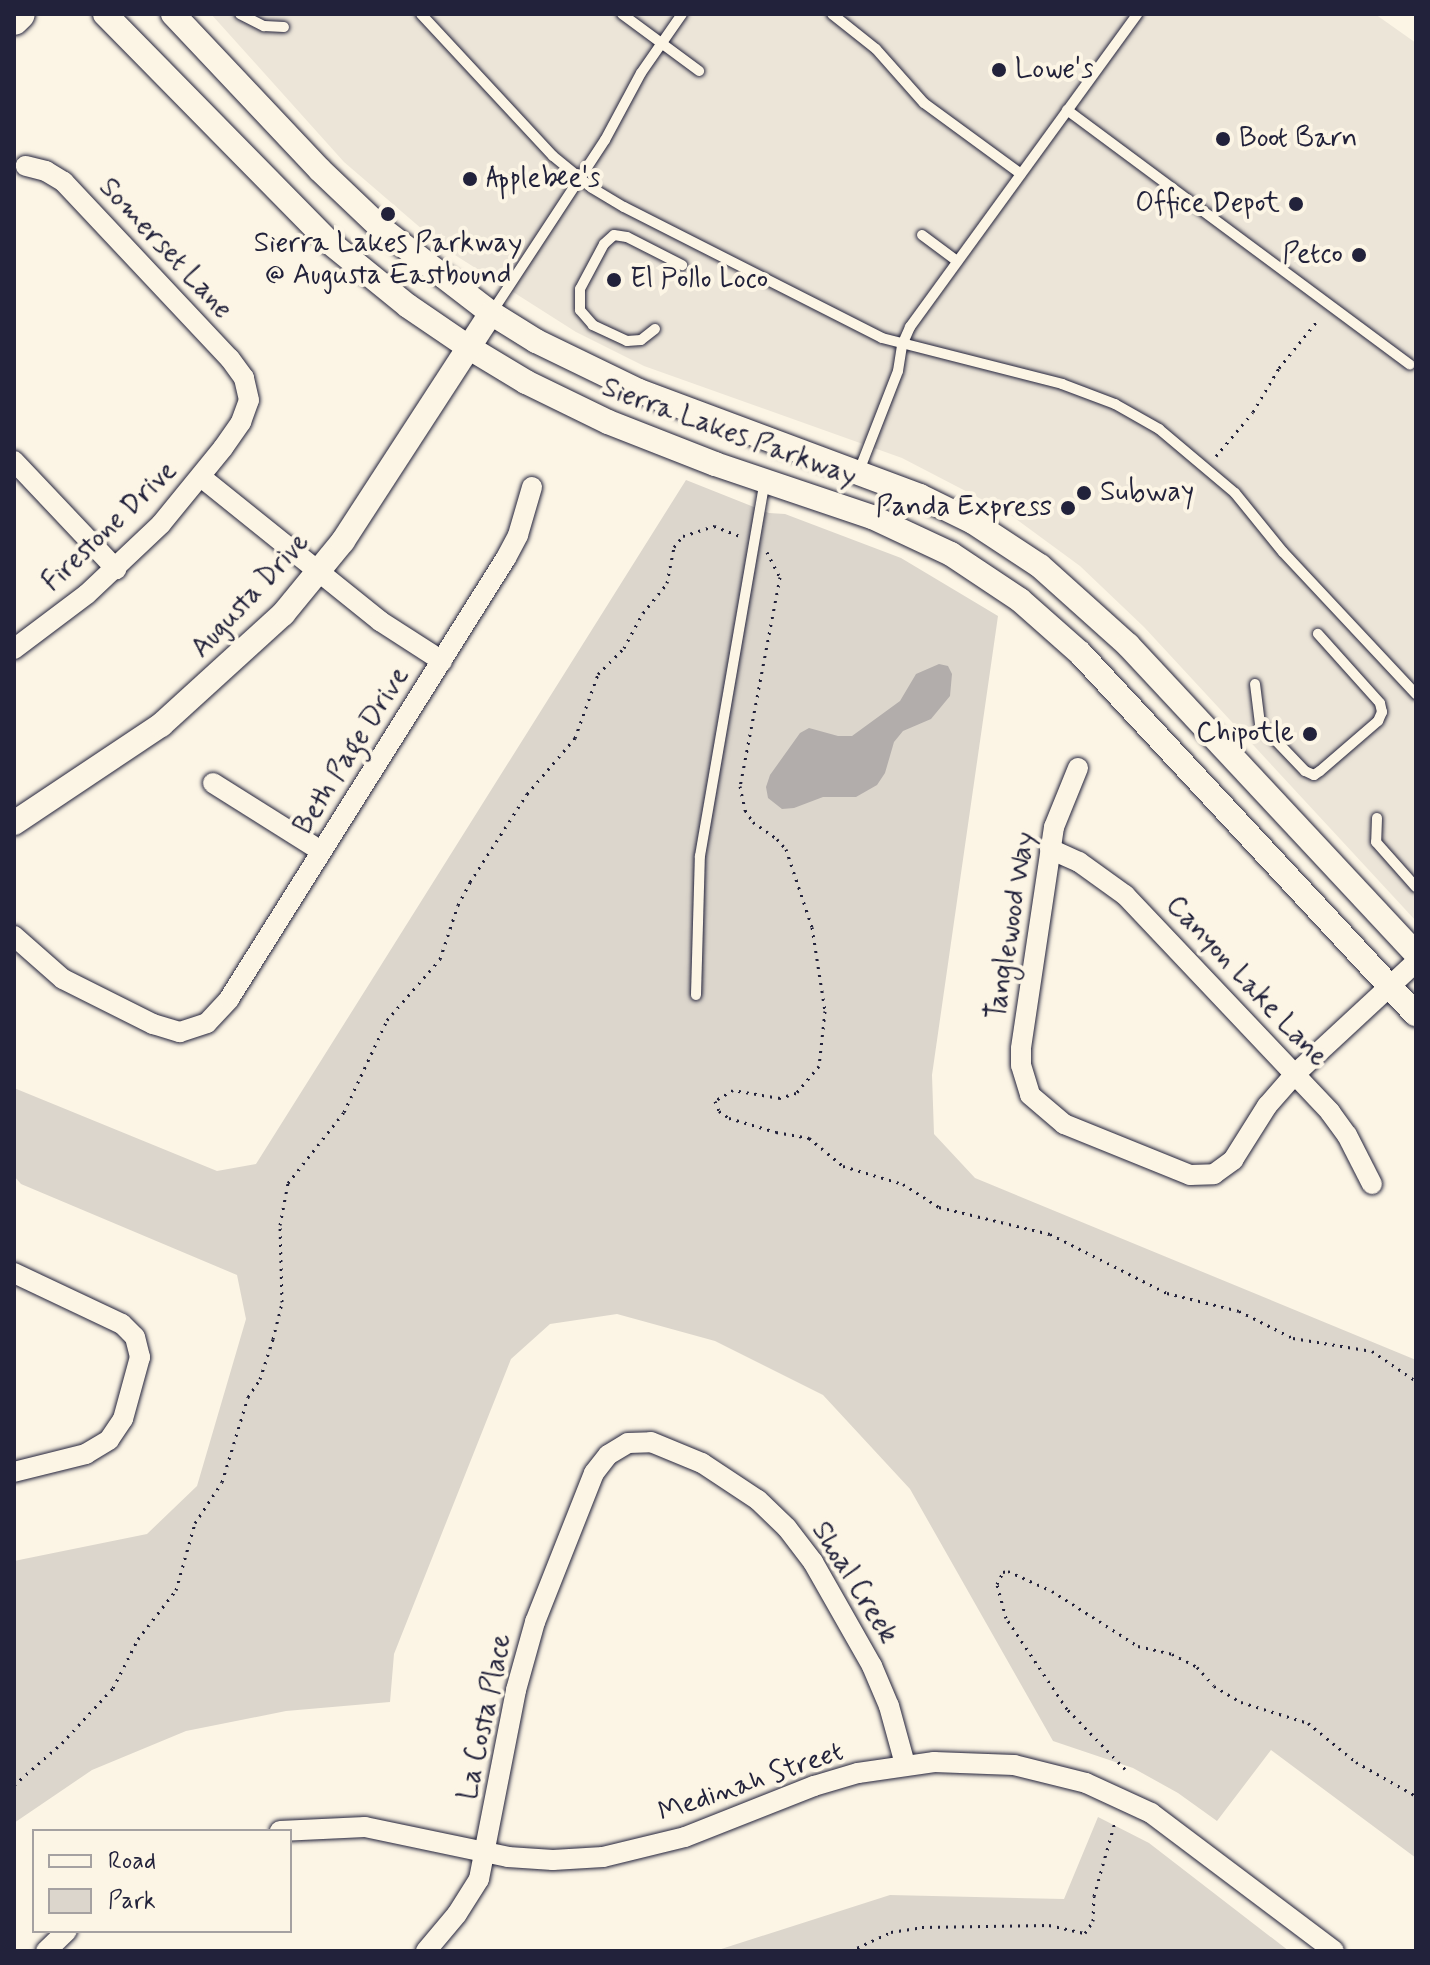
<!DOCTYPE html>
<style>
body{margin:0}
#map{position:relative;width:1430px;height:1965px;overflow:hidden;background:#fcf5e5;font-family:Mynerve,sans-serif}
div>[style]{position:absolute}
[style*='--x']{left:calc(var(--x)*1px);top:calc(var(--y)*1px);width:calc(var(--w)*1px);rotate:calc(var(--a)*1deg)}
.built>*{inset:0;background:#ece5d8}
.green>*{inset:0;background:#dcd6cc}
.water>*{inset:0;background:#b2adab}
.path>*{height:3px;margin-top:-1.5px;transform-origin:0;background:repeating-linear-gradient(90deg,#22223b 0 2px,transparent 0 8px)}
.roads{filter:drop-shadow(0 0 2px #22223b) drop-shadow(0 0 2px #22223b)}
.service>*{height:10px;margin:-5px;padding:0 5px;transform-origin:5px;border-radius:5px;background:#fcf5e5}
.minor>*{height:20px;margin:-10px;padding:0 10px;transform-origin:10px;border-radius:10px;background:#fcf5e5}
.tertiary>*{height:24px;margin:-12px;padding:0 12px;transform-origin:12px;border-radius:12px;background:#fcf5e5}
.primary>*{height:30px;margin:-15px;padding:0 15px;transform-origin:15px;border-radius:15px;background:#fcf5e5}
.dots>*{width:22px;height:22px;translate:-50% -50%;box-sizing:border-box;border:4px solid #fcf5e5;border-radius:50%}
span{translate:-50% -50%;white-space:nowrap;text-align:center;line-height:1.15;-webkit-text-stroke:8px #fcf5e5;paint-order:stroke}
.poi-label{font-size:28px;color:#22223b}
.left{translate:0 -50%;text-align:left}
.right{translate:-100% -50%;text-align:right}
.street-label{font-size:28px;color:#22223b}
.frame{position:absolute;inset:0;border:16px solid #22223b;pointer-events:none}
.legend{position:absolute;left:32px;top:1829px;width:260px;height:104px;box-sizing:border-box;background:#fcf5e5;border:2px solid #a5a1a1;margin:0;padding:10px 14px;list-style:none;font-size:24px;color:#22223b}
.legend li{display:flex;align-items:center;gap:16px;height:40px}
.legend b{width:40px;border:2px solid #a5a1a1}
</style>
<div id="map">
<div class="built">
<div style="clip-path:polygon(211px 14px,1375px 14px,1416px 43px,1416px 921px,1144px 627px,1080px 566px,1008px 513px,902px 458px,644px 366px,576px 332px,444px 248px,344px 162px)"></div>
</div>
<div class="green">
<div style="clip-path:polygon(686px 480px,769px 513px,785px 514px,901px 558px,998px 616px,932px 1075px,934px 1134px,975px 1178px,1416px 1360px,1416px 1858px,1271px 1750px,1217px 1821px,1178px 1793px,1133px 1768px,1053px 1741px,910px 1489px,823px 1395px,715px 1341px,617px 1314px,550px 1324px,511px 1359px,394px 1654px,390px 1702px,286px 1711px,186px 1731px,92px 1770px,14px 1823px,14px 1561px,147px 1534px,197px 1486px,246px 1319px,237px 1275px,21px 1184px,14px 1176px,14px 1088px,217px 1171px,256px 1164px)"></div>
<div style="clip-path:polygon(1098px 1817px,1149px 1843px,1289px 1951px,715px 1951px,890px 1895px,1064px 1899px)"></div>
</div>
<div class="water">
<div style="clip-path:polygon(939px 664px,948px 666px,952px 674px,950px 696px,931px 719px,903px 731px,894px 742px,885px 773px,877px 785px,856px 797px,823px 797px,794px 808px,782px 809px,768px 798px,766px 787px,770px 775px,800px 733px,809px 728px,838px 736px,852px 736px,900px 701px,916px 674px)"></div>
</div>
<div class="path">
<div style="--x:1216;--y:456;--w:57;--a:-49.9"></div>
<div style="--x:1253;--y:412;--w:51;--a:-59.4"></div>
<div style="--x:1279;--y:368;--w:60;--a:-51"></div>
<div style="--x:767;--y:552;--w:28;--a:63"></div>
<div style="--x:780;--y:577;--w:213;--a:100.8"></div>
<div style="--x:740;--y:786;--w:25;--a:78"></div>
<div style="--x:745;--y:810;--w:14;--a:56"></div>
<div style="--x:753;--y:822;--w:29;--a:35"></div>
<div style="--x:777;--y:839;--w:13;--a:48"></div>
<div style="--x:786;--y:849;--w:82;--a:71.6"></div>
<div style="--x:812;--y:927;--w:85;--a:81.2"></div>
<div style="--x:825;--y:1011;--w:55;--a:96.2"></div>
<div style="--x:819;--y:1066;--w:35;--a:130"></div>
<div style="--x:796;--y:1093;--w:17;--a:163"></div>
<div style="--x:780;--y:1098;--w:48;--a:-170.3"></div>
<div style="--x:733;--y:1090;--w:21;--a:149"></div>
<div style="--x:715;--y:1101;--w:11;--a:68"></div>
<div style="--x:719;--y:1111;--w:12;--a:35"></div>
<div style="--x:729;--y:1118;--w:49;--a:16.6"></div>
<div style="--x:776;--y:1132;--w:34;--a:10"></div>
<div style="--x:809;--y:1138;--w:44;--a:39.5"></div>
<div style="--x:843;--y:1166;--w:63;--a:16.7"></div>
<div style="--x:903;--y:1184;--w:43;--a:32.6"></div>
<div style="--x:939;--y:1207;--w:114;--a:13.7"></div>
<div style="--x:1050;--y:1234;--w:131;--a:26.8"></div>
<div style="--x:1167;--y:1293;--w:74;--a:14"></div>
<div style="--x:1239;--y:1311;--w:60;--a:26.6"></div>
<div style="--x:1293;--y:1338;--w:80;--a:9.3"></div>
<div style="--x:1372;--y:1351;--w:53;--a:34.3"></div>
<div style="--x:1125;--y:1769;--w:83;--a:-134"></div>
<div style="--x:1067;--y:1709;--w:110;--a:-123.8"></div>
<div style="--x:1006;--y:1618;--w:35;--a:-105"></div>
<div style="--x:997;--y:1584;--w:13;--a:-63"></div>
<div style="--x:1003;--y:1572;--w:5;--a:-11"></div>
<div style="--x:1008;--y:1571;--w:48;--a:24.4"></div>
<div style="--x:1052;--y:1591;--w:102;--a:32.6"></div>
<div style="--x:1138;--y:1646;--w:35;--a:13"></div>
<div style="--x:1172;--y:1654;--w:28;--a:27"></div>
<div style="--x:1197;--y:1667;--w:25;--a:48"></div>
<div style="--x:1214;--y:1686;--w:31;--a:31"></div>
<div style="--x:1241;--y:1702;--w:70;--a:17.4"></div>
<div style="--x:1308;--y:1723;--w:62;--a:39.1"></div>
<div style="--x:1356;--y:1762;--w:69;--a:29.5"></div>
<div style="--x:14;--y:1785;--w:64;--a:-41.2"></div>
<div style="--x:62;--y:1743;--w:75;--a:-47.2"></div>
<div style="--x:113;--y:1688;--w:55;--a:-63"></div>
<div style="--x:138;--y:1639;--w:62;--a:-52.2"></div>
<div style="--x:176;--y:1590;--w:70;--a:-74.2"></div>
<div style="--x:195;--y:1523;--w:49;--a:-56.6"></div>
<div style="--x:222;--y:1482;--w:89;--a:-73"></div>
<div style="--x:248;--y:1397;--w:22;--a:-56"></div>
<div style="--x:260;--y:1379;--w:42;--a:-72"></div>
<div style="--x:273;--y:1339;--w:38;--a:-76"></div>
<div style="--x:282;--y:1302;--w:77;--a:-91.5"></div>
<div style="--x:280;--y:1225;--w:43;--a:-79.2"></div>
<div style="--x:288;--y:1183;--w:90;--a:-51.7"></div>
<div style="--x:344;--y:1112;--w:102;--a:-64.9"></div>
<div style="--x:387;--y:1020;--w:81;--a:-49"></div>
<div style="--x:440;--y:959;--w:57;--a:-71.6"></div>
<div style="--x:458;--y:905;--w:26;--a:-62"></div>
<div style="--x:470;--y:882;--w:105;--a:-57.1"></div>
<div style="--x:527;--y:794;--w:74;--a:-49.4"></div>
<div style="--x:575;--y:738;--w:68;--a:-70.2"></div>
<div style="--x:598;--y:674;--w:37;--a:-45"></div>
<div style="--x:624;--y:648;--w:40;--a:-62"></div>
<div style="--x:643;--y:613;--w:38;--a:-51"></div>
<div style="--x:667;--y:583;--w:37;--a:-79"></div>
<div style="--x:674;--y:547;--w:14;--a:-51"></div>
<div style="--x:683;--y:536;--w:33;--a:-18"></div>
<div style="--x:714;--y:526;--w:28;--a:21"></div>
<div style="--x:850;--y:1951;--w:45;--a:-24.9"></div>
<div style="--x:891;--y:1932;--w:31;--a:-9"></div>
<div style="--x:922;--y:1927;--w:127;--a:-0.9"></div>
<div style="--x:1049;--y:1925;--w:37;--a:13"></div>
<div style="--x:1085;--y:1933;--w:14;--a:-56"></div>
<div style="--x:1093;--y:1921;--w:25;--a:-88"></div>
<div style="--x:1094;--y:1896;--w:77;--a:-74.2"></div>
</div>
<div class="roads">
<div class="service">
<div style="--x:240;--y:14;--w:27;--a:27"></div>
<div style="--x:264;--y:26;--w:20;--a:3"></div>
<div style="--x:421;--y:14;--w:194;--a:47.1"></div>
<div style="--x:553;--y:156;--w:50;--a:39.4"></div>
<div style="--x:592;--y:188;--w:37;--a:31"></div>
<div style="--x:624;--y:207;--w:289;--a:26.9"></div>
<div style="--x:882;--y:338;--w:186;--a:14.3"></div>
<div style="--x:1062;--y:384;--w:57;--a:20.7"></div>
<div style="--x:1115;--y:404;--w:51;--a:29.6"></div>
<div style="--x:1159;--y:429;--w:99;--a:40.1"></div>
<div style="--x:1235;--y:493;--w:76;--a:50.9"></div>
<div style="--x:1283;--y:552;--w:195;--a:46.9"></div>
<div style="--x:622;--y:14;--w:96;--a:36.5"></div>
<div style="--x:832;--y:14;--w:56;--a:38.5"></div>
<div style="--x:876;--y:49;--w:72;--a:48.4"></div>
<div style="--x:924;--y:103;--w:120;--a:36.2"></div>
<div style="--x:1067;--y:110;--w:427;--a:36.6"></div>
<div style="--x:922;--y:235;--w:44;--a:36.6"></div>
<div style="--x:492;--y:312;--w:206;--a:-56.7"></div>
<div style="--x:605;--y:140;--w:76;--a:-61.8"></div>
<div style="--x:641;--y:73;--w:72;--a:-55.2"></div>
<div style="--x:655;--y:329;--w:18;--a:142"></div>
<div style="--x:641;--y:340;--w:14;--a:176"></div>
<div style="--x:627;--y:341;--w:38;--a:-155"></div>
<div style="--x:593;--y:325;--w:20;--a:-131"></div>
<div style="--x:580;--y:310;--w:21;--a:-90"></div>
<div style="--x:580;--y:289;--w:51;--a:-61.9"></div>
<div style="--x:604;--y:244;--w:13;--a:-42"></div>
<div style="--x:614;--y:235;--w:13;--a:9"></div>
<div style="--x:627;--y:237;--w:62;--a:27"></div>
<div style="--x:859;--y:471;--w:107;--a:-68.7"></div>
<div style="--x:898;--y:371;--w:26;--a:-81"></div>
<div style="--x:902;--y:345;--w:20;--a:-66"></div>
<div style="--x:910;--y:327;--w:387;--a:-54"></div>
<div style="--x:1255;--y:684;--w:40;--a:82.9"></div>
<div style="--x:1260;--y:724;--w:65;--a:46.2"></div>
<div style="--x:1305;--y:771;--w:10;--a:24"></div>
<div style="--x:1314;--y:775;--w:7;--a:-34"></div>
<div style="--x:1320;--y:771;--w:77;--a:-40.8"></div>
<div style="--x:1378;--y:721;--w:10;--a:-66"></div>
<div style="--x:1382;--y:712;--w:9;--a:-103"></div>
<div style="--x:1380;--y:703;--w:93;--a:-131.9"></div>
<div style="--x:1377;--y:818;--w:24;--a:92"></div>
<div style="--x:1376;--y:842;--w:60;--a:48.4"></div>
<div style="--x:696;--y:995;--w:139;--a:-88.4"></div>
<div style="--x:700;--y:856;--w:381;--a:-80.2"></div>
</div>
<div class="minor">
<div style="--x:14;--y:461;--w:149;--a:46.6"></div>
<div style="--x:201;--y:477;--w:230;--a:38.8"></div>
<div style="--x:380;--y:621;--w:74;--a:32.8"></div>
<div style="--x:14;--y:649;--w:91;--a:-37"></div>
<div style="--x:87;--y:594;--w:102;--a:-43.4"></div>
<div style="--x:161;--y:524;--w:98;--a:-50.8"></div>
<div style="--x:223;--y:448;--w:32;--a:-55"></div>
<div style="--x:241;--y:422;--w:23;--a:-70"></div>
<div style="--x:249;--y:400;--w:23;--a:-103"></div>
<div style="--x:244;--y:378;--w:24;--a:-126"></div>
<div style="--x:230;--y:359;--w:243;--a:-133.2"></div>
<div style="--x:64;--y:182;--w:21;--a:-149"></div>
<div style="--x:46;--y:171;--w:21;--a:-166"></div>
<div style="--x:1078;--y:768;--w:64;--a:112.1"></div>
<div style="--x:1054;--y:827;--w:224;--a:98.5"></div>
<div style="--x:1021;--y:1049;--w:16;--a:90"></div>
<div style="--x:1021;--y:1065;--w:31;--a:73"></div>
<div style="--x:1030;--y:1095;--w:45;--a:40.5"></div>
<div style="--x:1064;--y:1124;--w:136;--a:22"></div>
<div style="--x:1190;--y:1175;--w:24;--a:-2"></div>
<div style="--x:1214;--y:1174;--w:24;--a:-36"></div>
<div style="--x:1233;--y:1160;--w:64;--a:-57.8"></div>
<div style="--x:1267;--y:1106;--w:43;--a:-48.8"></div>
<div style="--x:1295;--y:1074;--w:165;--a:-42.8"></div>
<div style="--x:213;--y:783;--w:128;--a:32.2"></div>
<div style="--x:1050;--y:849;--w:32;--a:24"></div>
<div style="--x:1079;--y:862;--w:57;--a:35.7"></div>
<div style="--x:1125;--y:895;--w:299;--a:46.6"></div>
<div style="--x:1330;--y:1112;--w:29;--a:54"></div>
<div style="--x:1347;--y:1135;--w:55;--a:63"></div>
<div style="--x:14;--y:936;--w:65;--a:41.3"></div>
<div style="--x:63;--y:979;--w:101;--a:26.6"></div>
<div style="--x:153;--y:1024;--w:28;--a:17"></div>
<div style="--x:180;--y:1032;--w:28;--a:-18"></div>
<div style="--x:207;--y:1023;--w:33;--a:-47"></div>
<div style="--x:229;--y:999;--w:521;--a:-57.87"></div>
<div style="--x:506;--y:558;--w:26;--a:-62"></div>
<div style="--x:518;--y:535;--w:50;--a:-73.7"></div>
<div style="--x:14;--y:1273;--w:119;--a:25.3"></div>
<div style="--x:122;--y:1324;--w:18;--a:45"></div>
<div style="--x:135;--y:1337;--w:21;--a:76"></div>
<div style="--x:140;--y:1357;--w:64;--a:105.3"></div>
<div style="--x:123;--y:1419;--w:25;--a:124"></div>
<div style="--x:109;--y:1440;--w:27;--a:149"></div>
<div style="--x:86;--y:1454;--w:74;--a:166"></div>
<div style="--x:280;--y:1831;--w:85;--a:-2.7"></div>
<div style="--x:365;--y:1827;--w:146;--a:11.8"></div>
<div style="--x:508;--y:1857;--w:45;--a:3.8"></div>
<div style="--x:553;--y:1860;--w:50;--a:-3.4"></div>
<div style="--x:603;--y:1857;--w:84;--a:-13.7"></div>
<div style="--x:685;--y:1837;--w:139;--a:-21.6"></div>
<div style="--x:814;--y:1786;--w:46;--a:-16.5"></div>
<div style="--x:858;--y:1773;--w:77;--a:-8.2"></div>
<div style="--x:934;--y:1762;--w:80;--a:2.1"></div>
<div style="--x:1014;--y:1765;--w:74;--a:14"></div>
<div style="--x:1086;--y:1783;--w:72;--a:24.8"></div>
<div style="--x:1151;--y:1813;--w:229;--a:37"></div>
<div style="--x:46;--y:1951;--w:29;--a:-44"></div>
<div style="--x:426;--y:1951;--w:48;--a:-50"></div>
<div style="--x:457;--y:1914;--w:41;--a:-57.8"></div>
<div style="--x:479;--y:1879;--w:193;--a:-78.9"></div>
<div style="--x:516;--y:1690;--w:71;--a:-74.4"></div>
<div style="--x:535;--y:1622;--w:160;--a:-68.4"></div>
<div style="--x:594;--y:1473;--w:23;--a:-52"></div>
<div style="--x:608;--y:1455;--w:23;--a:-31"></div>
<div style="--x:628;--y:1443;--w:23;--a:-2"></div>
<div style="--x:651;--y:1442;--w:55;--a:22.4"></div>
<div style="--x:702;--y:1463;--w:67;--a:33.5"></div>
<div style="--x:758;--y:1500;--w:40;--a:44"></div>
<div style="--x:787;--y:1528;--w:43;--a:52.6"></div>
<div style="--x:813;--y:1562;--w:120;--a:60.4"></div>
<div style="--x:872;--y:1666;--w:43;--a:67"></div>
<div style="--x:889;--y:1706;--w:60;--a:74.6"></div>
</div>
<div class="tertiary">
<div style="--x:105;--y:14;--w:318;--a:45.5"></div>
<div style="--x:328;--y:241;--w:103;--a:39.1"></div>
<div style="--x:408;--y:306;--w:73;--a:34.3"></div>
<div style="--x:468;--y:347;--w:68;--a:31.1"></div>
<div style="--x:526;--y:382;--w:91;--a:26"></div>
<div style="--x:608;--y:422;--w:115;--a:21.4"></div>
<div style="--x:715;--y:464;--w:166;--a:18.7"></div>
<div style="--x:872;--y:517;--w:87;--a:25.1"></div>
<div style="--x:951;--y:554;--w:83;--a:33.7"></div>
<div style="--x:1020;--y:600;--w:80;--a:41.5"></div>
<div style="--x:1080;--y:653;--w:493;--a:47.1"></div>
<div style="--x:173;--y:14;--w:214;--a:46.7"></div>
<div style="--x:320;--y:170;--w:86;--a:43.6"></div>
<div style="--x:382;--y:229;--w:138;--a:37.6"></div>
<div style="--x:491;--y:313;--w:53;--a:31.9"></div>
<div style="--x:536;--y:341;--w:114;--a:25.9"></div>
<div style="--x:639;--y:391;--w:300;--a:20.5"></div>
<div style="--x:920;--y:496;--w:59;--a:26.1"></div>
<div style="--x:973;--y:522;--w:80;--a:33.3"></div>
<div style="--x:1040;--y:566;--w:118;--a:41.9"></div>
<div style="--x:1128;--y:645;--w:422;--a:47"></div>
<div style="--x:14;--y:823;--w:177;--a:-33.7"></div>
<div style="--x:161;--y:725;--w:165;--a:-42.3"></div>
<div style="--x:283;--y:614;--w:94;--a:-50.6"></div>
<div style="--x:343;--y:541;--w:272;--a:-57"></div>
</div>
<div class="primary">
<div style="--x:14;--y:20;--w:8;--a:-45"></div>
</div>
</div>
<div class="dots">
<div style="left:999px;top:70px;background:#22223b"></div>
<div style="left:1223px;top:139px;background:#22223b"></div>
<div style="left:470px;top:179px;background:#22223b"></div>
<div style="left:1296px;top:204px;background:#22223b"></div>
<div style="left:388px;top:214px;background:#22223b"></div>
<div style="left:1359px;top:255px;background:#22223b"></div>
<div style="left:614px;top:280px;background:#22223b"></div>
<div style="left:1084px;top:493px;background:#22223b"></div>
<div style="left:1068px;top:508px;background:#22223b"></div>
<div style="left:1310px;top:734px;background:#22223b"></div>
</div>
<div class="poi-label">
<span class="left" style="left:1015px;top:70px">Lowe's</span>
<span class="left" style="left:1239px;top:139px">Boot Barn</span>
<span class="left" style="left:486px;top:179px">Applebee's</span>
<span class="right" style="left:1280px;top:204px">Office Depot</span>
<span style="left:388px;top:260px">Sierra Lakes Parkway<br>@ Augusta Eastbound</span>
<span class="right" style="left:1343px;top:255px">Petco</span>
<span class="left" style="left:630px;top:280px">El Pollo Loco</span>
<span class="left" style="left:1100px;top:493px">Subway</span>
<span class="right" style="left:1052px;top:508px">Panda Express</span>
<span class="right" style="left:1294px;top:734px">Chipotle</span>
</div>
<div class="street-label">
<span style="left:165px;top:249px;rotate:47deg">Somerset Lane</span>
<span style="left:729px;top:433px;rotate:20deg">Sierra Lakes Parkway</span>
<span style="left:110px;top:527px;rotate:-44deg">Firestone Drive</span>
<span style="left:251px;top:596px;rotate:-47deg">Augusta Drive</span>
<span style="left:352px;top:751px;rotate:-58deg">Beth Page Drive</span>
<span style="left:1012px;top:926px;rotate:-81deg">Tanglewood Way</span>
<span style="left:1246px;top:982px;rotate:47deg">Canyon Lake Lane</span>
<span style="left:854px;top:1583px;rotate:58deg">Shoal Creek</span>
<span style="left:486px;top:1717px;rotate:-78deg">La Costa Place</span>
<span style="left:751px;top:1783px;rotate:-19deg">Medinah Street</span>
</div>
<div class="frame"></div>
<ul class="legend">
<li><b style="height:10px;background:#fcf5e5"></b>Road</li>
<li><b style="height:22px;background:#dcd6cc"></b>Park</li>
</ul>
</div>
